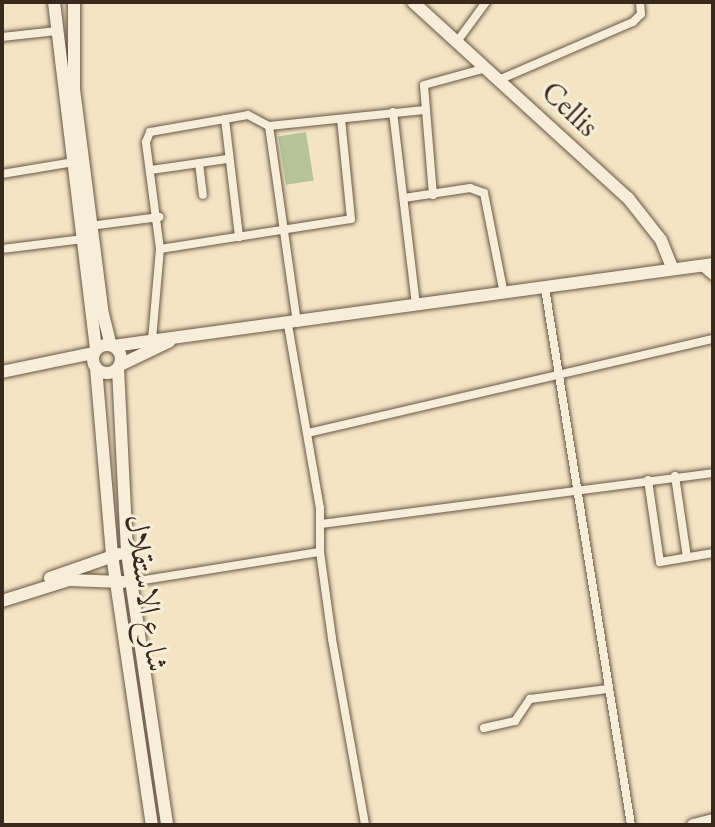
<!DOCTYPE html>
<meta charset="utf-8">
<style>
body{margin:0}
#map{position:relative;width:715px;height:827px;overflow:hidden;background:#f3e4c3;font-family:"EB Garamond",Amiri,serif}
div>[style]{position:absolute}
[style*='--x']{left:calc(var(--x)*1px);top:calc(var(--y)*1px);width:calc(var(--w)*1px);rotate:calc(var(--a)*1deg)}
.green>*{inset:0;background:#b5c598;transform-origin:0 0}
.roads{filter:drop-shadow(0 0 2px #685746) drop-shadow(0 0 2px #685746)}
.street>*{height:8px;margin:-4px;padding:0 4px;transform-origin:4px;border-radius:4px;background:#f7edd8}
.secondary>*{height:12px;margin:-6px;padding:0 6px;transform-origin:6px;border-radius:6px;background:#f7edd8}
.secondary>.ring{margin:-6px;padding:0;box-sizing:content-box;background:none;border:12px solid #f7edd8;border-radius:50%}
span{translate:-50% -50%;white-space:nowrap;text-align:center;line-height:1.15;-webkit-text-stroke:6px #f7edd8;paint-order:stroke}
.street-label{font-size:30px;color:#39281c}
.frame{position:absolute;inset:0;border:4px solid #39281c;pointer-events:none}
</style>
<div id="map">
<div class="green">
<div style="left:306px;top:132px;width:49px;height:28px;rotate:81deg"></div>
</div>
<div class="roads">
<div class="street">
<div style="--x:2;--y:37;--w:55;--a:-6.2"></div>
<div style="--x:456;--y:43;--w:51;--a:-53.8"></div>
<div style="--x:501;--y:79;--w:144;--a:-23.4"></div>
<div style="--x:633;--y:22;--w:11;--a:-45"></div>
<div style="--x:641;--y:14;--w:12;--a:-95"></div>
<div style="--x:393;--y:112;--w:195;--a:83.2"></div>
<div style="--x:225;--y:119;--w:119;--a:83.2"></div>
<div style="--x:269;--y:126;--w:199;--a:81.9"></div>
<div style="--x:199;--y:163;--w:32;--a:83"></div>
<div style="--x:151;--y:170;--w:77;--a:-8.2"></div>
<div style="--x:2;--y:174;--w:73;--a:-9.5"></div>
<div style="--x:433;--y:195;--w:110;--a:-94.7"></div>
<div style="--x:424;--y:85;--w:64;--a:-15.3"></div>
<div style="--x:404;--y:198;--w:67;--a:-8.6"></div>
<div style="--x:470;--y:188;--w:15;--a:20"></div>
<div style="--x:484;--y:193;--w:103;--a:78.8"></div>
<div style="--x:90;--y:226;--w:70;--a:-7.4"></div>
<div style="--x:2;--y:249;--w:82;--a:-7"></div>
<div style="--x:160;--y:249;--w:193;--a:-8.9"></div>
<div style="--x:351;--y:219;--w:100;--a:-95.7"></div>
<div style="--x:701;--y:266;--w:16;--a:40"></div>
<div style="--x:545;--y:288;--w:544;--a:80.9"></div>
<div style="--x:288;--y:325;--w:186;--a:80.1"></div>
<div style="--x:320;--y:508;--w:44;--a:90"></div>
<div style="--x:320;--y:552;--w:88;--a:82.1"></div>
<div style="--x:332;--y:639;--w:189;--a:79.9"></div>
<div style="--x:152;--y:340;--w:91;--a:-85"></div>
<div style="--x:160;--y:249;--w:108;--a:-97.5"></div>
<div style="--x:146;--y:142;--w:11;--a:-68"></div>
<div style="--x:150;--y:132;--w:99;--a:-9.8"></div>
<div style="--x:248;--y:115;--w:24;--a:28"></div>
<div style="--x:269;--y:126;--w:156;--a:-5.9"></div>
<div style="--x:308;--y:433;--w:416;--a:-13.1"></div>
<div style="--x:675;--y:476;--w:82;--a:81.6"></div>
<div style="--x:648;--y:480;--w:83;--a:81.7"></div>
<div style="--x:660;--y:562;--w:54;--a:-9.6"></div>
<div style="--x:321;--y:524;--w:395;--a:-7.4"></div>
<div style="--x:132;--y:582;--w:190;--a:-9.1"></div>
<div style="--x:484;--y:728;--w:32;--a:-13"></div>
<div style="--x:515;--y:721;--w:27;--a:-56"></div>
<div style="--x:530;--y:699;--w:78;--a:-7.4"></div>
</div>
<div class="secondary">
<div style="--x:54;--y:2;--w:350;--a:83.1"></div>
<div style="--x:74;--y:2;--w:87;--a:90"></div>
<div style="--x:74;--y:89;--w:227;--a:82.7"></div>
<div style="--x:103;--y:314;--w:32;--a:76"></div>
<div style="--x:413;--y:2;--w:291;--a:42.4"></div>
<div style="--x:628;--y:198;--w:53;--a:51.8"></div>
<div style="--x:661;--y:240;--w:31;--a:68"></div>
<div class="ring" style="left:93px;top:345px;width:16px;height:16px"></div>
<div style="--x:113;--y:346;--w:606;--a:-7.78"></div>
<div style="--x:120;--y:365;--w:55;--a:-25.6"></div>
<div style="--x:96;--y:368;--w:188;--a:85.1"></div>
<div style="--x:112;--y:555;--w:273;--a:81.6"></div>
<div style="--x:118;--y:368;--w:185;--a:87.2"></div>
<div style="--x:127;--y:553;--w:275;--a:81.6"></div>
<div style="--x:2;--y:372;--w:94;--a:-11.7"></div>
<div style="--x:50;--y:578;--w:73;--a:-19.2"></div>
<div style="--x:2;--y:601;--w:70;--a:-17.4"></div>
<div style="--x:69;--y:580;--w:54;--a:2.1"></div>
<div style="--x:693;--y:825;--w:21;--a:-14"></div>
</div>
</div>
<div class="street-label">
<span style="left:570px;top:109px;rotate:43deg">Cellis</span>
<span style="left:147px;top:593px;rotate:82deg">شارع الاستقلال</span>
</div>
<div class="frame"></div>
</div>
